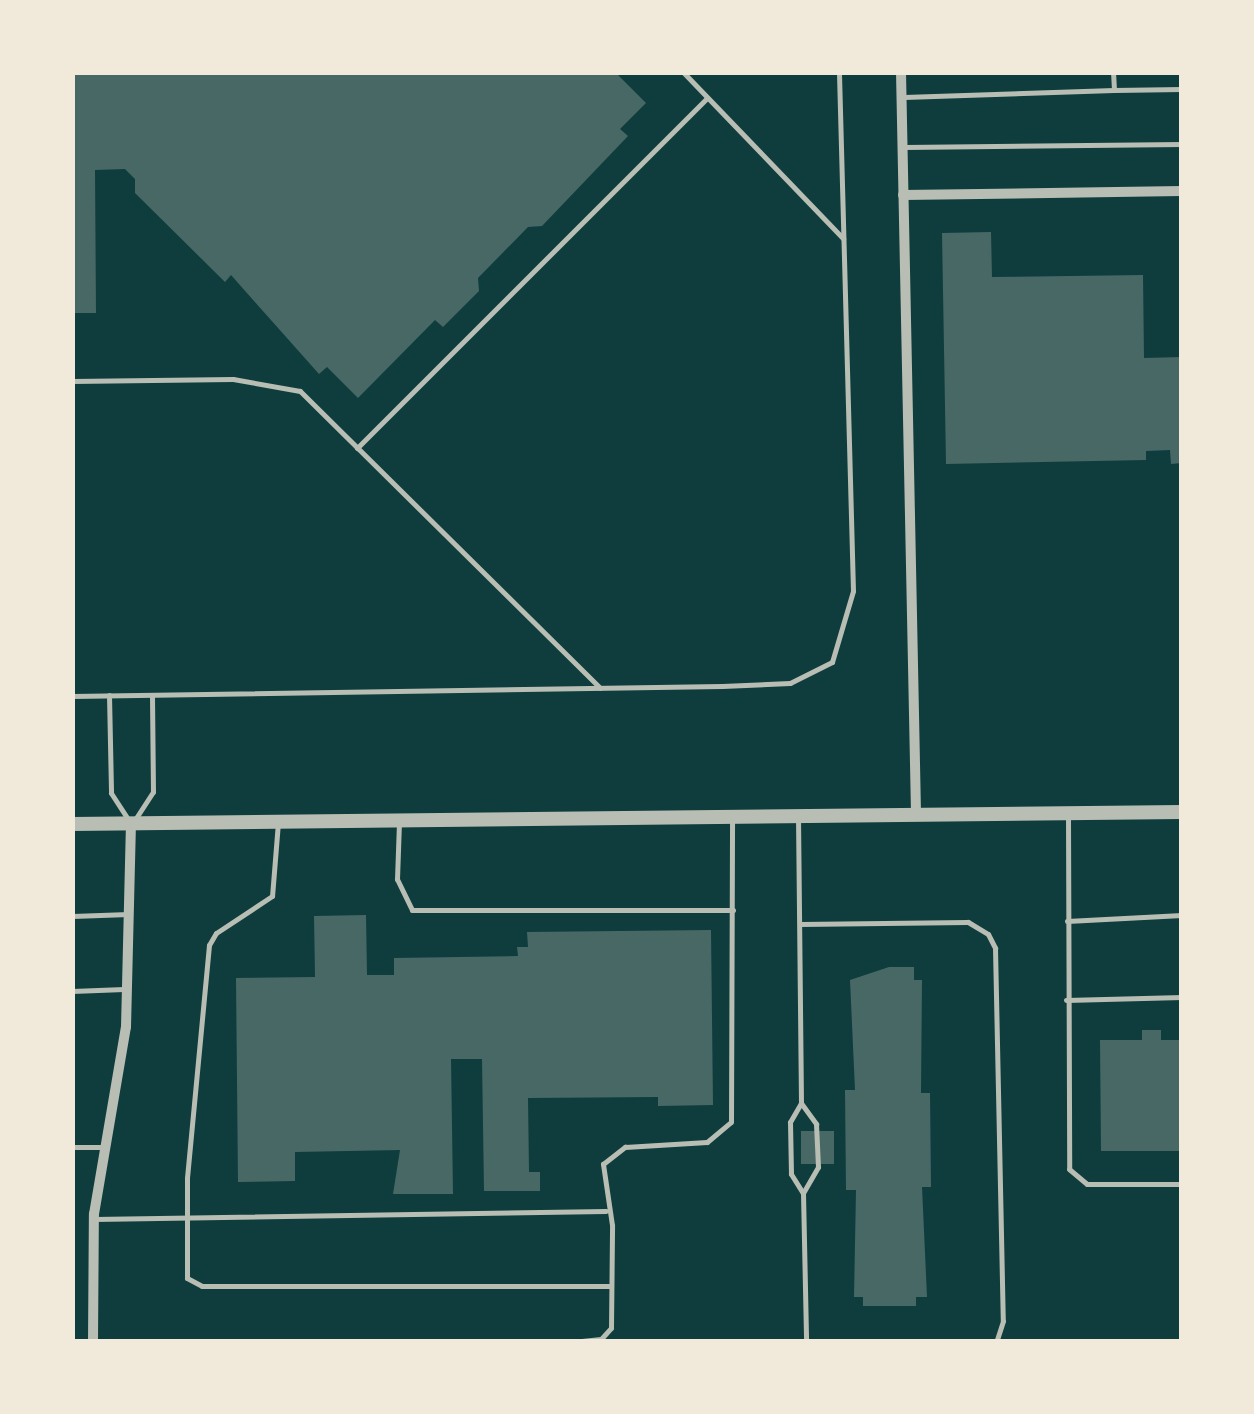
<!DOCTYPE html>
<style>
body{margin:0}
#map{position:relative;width:1254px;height:1414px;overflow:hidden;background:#0f3d3e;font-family:"Archivo Narrow",sans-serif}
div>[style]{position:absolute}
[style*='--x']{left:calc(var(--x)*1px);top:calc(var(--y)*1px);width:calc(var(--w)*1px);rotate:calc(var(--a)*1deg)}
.building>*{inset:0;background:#486865;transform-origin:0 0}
.service>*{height:5px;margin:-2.5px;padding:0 2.5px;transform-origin:2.5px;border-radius:2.5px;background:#b8beb3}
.minor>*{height:10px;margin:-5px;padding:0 5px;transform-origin:5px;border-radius:5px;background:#b8beb3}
.tertiary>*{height:14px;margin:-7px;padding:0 7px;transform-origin:7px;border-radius:7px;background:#b8beb3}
span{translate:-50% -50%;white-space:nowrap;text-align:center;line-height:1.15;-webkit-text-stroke:9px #f1e9da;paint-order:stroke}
.frame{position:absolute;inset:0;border:75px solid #f1e9da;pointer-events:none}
</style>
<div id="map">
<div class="building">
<div style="clip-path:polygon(72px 72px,615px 72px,646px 103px,620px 129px,628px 136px,542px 226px,528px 227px,478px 278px,479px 291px,443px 327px,435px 320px,358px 398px,327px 367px,319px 374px,231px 275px,225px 282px,135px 193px,135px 179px,125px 169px,95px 170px,96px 313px,72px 313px)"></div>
<div style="clip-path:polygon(991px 232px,992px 277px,1143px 275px,1144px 358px,1182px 357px,1182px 463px,1171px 464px,1170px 450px,1146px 451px,1146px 460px,946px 464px,942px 233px)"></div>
<div style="clip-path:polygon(366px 915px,367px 975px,394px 975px,394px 958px,518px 956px,517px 947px,528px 947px,527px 932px,711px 930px,713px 1105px,658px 1106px,658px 1097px,528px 1098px,529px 1172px,540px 1172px,540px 1191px,484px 1191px,482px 1059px,451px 1059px,453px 1194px,393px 1194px,400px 1150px,295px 1152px,295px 1181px,238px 1182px,236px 978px,315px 977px,314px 916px)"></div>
<div style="clip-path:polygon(889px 967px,914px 967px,914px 980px,922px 980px,921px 1093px,930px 1093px,931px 1187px,922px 1187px,927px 1297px,916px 1297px,916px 1306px,863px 1306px,863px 1297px,854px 1297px,856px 1190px,846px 1190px,845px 1090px,855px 1090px,850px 980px)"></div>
<div style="clip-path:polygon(1142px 1030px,1161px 1030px,1161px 1040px,1182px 1040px,1182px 1151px,1101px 1151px,1100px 1040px,1142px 1040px)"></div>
<div style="left:801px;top:1131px;width:33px;height:33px"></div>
</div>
<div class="service">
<div style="--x:683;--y:72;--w:231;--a:46.1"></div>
<div style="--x:1114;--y:90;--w:68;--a:-0.8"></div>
<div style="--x:904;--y:97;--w:210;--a:-1.9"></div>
<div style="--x:1114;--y:90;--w:18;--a:-93"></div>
<div style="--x:904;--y:147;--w:278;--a:-0.6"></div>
<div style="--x:72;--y:381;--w:161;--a:-0.7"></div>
<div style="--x:233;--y:379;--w:68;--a:10.2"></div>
<div style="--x:300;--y:391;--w:422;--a:44.7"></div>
<div style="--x:357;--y:448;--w:495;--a:-45"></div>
<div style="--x:109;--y:695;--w:98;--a:88.8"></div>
<div style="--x:111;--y:793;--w:35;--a:57"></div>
<div style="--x:72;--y:696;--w:650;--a:-0.88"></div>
<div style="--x:722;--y:686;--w:68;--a:-2.5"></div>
<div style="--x:790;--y:683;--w:47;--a:-26.6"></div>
<div style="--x:832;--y:662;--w:74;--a:-73.5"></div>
<div style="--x:853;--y:591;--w:519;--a:-91.55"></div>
<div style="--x:798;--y:816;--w:287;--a:89.4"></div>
<div style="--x:801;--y:1103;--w:26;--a:54"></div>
<div style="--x:816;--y:1124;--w:43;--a:87.3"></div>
<div style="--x:818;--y:1167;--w:30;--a:120"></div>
<div style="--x:803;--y:1193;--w:149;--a:88.8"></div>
<div style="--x:1068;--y:816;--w:353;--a:89.8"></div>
<div style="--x:1069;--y:1169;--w:23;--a:40"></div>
<div style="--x:1087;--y:1184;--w:95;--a:0"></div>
<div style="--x:136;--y:818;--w:31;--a:-57"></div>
<div style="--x:153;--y:792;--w:97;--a:-90.6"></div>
<div style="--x:278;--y:822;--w:74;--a:94.6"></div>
<div style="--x:272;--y:896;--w:67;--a:146.5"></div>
<div style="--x:216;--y:933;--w:14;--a:120"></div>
<div style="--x:209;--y:945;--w:234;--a:95.4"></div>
<div style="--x:187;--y:1178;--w:100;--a:90"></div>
<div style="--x:187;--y:1278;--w:17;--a:28"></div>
<div style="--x:202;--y:1286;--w:408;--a:0"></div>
<div style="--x:399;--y:822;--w:57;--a:92"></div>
<div style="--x:397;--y:879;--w:34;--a:64"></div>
<div style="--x:412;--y:910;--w:321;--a:0"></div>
<div style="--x:72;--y:916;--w:57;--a:-2"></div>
<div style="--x:1067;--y:921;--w:115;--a:-3"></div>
<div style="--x:800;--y:924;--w:168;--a:-0.7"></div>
<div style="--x:968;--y:922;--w:23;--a:31"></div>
<div style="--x:988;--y:934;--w:16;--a:63"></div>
<div style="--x:995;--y:948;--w:373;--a:88.8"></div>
<div style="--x:1003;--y:1321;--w:22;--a:108"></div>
<div style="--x:72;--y:991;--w:52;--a:-2.2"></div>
<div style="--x:1066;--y:1000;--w:116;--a:-1.5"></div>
<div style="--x:801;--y:1103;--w:22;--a:120"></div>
<div style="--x:790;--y:1122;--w:52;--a:88.9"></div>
<div style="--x:791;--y:1174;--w:22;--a:58"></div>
<div style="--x:72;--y:1147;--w:31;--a:0"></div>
<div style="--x:94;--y:1219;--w:512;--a:-0.9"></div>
<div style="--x:572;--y:1342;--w:29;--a:-6"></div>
<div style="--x:601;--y:1339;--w:15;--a:-48"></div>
<div style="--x:611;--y:1328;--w:103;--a:-89.4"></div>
<div style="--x:612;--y:1225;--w:62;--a:-98.4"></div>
<div style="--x:603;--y:1164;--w:28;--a:-38"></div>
<div style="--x:625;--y:1147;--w:82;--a:-3.5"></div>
<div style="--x:707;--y:1142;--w:31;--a:-40"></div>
<div style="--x:731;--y:1122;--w:304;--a:-89.8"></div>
</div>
<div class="minor">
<div style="--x:901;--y:72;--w:740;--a:88.84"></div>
<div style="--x:903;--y:195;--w:279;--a:-0.8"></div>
<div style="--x:93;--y:1342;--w:128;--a:-89.6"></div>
<div style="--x:94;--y:1214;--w:190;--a:-80.3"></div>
<div style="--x:126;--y:1027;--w:202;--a:-88.6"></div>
</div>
<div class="tertiary">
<div style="--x:72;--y:824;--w:1110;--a:-0.62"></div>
</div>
<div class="frame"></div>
</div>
